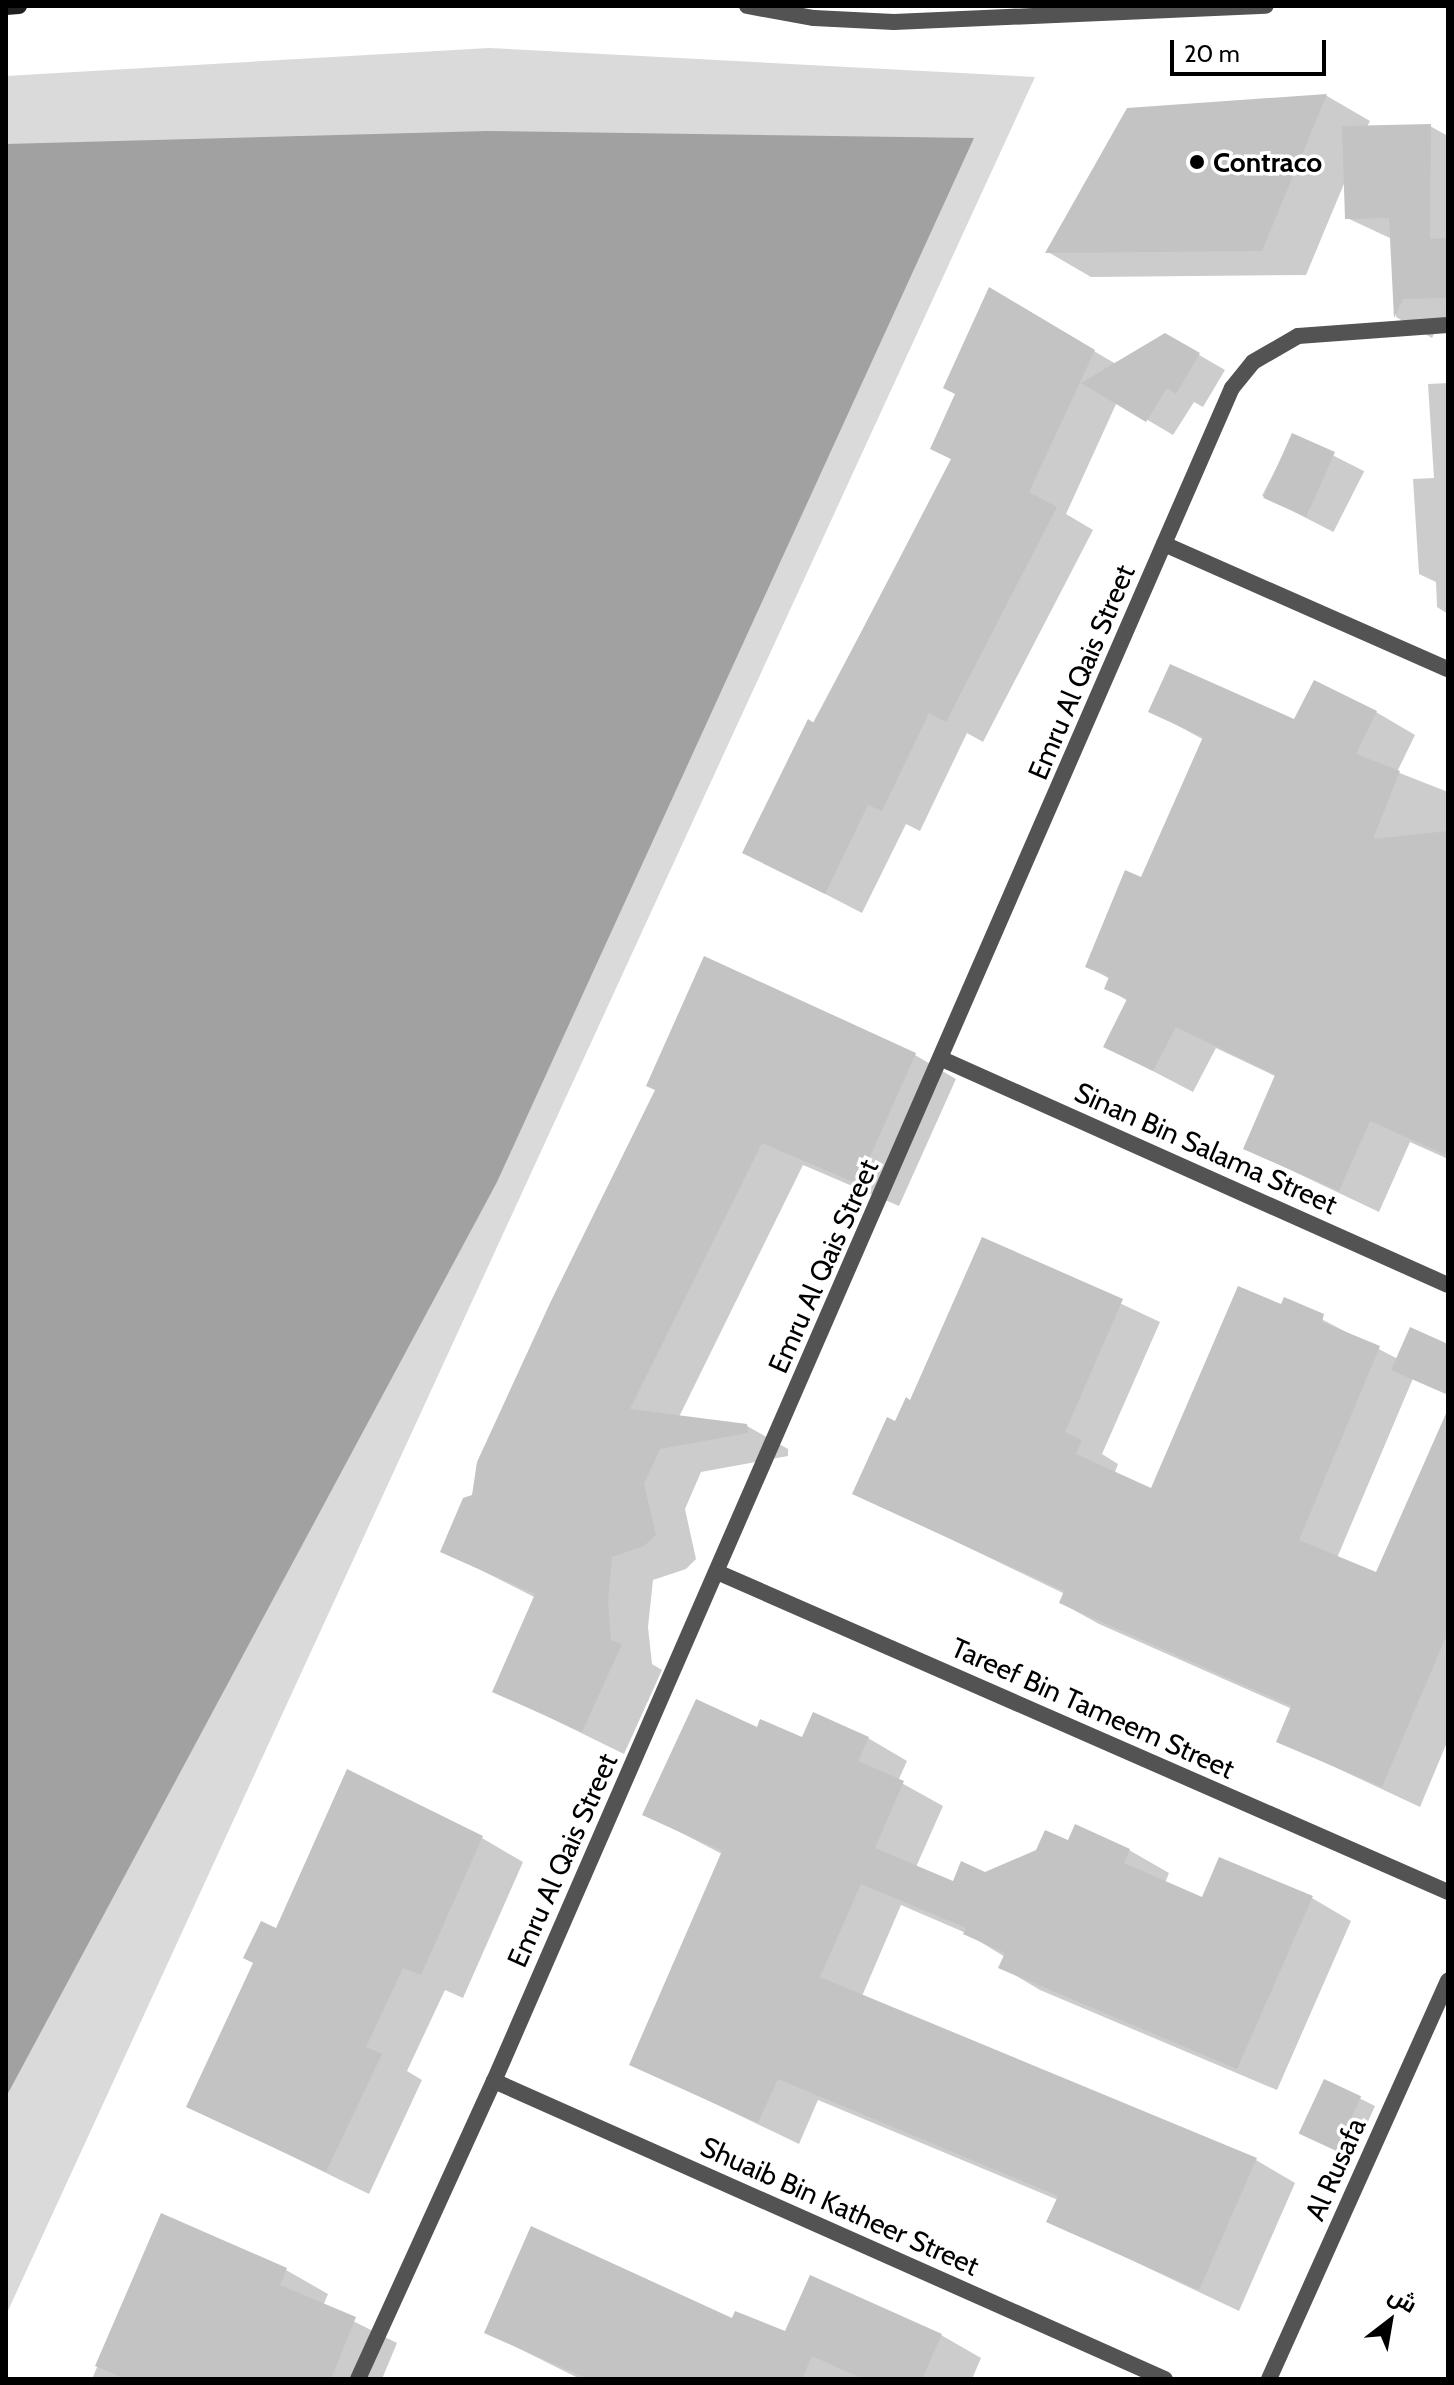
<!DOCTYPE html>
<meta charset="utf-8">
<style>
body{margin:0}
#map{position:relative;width:1454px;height:2385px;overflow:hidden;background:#fff;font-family:Cabin,Cairo,sans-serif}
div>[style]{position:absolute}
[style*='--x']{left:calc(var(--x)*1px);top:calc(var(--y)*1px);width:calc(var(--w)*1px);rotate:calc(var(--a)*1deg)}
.green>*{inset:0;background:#dadada}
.water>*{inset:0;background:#a1a1a1}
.shadow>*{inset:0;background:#0003;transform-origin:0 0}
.building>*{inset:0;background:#c3c3c3;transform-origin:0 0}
.street>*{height:16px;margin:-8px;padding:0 8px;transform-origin:8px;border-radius:8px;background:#535353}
.secondary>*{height:16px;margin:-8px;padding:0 8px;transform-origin:8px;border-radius:8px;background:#202020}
.dots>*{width:22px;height:22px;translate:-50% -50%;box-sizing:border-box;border:4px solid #fff;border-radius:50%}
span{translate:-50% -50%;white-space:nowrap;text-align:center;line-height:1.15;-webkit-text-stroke:7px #fff;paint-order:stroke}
.poi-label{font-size:28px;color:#000;font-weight:700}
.left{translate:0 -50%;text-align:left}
.street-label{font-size:28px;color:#000}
.frame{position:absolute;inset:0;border:8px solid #000;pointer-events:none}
.north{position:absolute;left:1350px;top:2281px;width:80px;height:80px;-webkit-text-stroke:6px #fff;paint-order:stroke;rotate:31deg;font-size:22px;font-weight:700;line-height:32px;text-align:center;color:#000}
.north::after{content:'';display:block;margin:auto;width:28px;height:36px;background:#000;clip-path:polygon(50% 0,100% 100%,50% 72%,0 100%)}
.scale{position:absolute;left:1170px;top:40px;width:156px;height:36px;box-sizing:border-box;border:4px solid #000;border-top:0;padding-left:10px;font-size:24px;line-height:28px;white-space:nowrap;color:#000;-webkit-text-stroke:6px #fff;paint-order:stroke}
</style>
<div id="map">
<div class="green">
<div style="clip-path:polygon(489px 48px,1035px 77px,6px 2315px,6px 76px)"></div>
</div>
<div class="water">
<div style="clip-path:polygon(487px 131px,974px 138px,497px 1182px,6px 2097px,6px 144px)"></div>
</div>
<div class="shadow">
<div style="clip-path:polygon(1327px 96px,1370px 121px,1367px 127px,1430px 126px,1448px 136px,1448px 320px,1441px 320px,1432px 338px,1396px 317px,1392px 239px,1347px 218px,1346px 179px,1306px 275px,1091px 277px,1048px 252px,1128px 110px)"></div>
<div style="clip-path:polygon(990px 290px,1116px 364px,1165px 335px,1225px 370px,1203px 407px,1194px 402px,1173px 435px,1117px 402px,1066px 514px,1093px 530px,983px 742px,967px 733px,920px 831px,906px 824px,862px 913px,744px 852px,953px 460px,932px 448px,958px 394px)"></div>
<div style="clip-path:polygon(1448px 383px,1448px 614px,1437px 607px,1436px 582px,1419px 574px,1413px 479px,1434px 478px,1428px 384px)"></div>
<div style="left:1293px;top:435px;width:80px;height:68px;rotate:27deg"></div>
<div style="clip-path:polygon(1151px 711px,1295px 722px,1376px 712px,1415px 735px,1397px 772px,1448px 792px,1448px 1159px,1410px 1142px,1379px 1212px,1246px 1149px,1277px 1077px,1216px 1048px,1193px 1092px,1105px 1046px,1128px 1001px,1106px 988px,1110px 979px,1087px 966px,1142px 879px,1204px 740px)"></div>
<div style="clip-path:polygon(915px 1055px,956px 1079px,899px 1206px,803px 1165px,679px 1417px,747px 1426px,788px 1449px,788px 1456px,701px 1472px,685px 1509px,696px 1559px,686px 1569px,653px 1580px,648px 1627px,652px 1664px,662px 1670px,624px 1754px,495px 1691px,536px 1598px,443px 1551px,474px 1496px,657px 1090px)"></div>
<div style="clip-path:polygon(983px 1239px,1160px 1322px,1102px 1454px,1118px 1464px,1115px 1472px,1152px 1490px,1285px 1300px,1417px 1369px,1337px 1558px,1377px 1574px,1448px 1414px,1448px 1740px,1420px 1807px,1279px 1741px,1292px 1709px,1099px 1624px,1061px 1603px,1065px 1594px,855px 1493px,911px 1402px)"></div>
<div style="clip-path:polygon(758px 1729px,803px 1739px,868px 1738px,907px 1761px,898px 1781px,943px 1806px,916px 1867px,954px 1883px,1069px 1843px,1129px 1850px,1169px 1873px,1165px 1883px,1203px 1900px,1312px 1898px,1351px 1921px,1277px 2090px,1040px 1990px,1001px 1967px,1005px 1957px,966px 1933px,901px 1905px,862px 1996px,1256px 2160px,1295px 2183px,1239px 2311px,1049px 2221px,1058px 2200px,818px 2100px,799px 2144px,632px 2064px,722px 1854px,645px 1814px)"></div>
<div style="clip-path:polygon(482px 1838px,523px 1862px,463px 1998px,445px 1990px,407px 2071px,422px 2080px,369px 2194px,189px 2106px,277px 1931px)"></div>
<div style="clip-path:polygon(1325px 2081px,1375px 2106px,1352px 2157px,1316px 2140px)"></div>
<div style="clip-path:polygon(162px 2215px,286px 2270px,328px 2294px,323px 2306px,397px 2343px,382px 2379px,92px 2379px)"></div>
<div style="clip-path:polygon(733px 2321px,786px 2334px,941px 2335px,981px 2358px,972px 2379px,580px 2379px,486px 2332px)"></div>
</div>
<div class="building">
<div style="clip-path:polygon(1327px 94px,1262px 251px,1045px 253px,1127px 108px)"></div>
<div style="clip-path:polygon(1431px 124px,1430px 239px,1448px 238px,1448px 298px,1403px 299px,1394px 318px,1389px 218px,1345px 219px,1342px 126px)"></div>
<div style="clip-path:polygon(989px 287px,1095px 350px,1029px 492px,1057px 507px,946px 722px,929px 713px,882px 811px,868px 805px,825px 894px,742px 853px,808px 719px,814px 723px,951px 459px,930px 449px,955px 394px,943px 388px)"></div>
<div style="clip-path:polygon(1165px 333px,1200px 353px,1176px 394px,1167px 388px,1146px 422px,1081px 383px)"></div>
<div style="left:1292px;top:433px;width:47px;height:71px;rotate:24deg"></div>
<div style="clip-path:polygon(1170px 664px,1294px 719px,1314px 680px,1377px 711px,1356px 754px,1400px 771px,1373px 839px,1448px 831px,1448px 1156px,1370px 1121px,1339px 1191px,1243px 1149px,1275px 1075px,1176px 1027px,1153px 1071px,1103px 1047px,1127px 999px,1104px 989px,1109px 977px,1085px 967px,1125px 870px,1141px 877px,1203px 737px,1148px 712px)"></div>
<div style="clip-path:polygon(704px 956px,916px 1053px,858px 1184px,762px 1143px,630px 1409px,747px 1424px,748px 1433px,660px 1449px,644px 1484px,656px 1535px,644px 1546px,612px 1557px,608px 1602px,611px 1640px,622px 1644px,582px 1732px,492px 1692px,535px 1594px,440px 1552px,463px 1498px,472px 1495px,477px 1462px,551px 1301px,655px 1090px,646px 1086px)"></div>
<div style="clip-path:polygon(982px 1237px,1123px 1299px,1065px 1432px,1082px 1440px,1076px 1454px,1151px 1488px,1238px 1286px,1281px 1304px,1284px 1297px,1324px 1314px,1322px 1322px,1380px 1346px,1299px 1540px,1376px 1572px,1448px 1409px,1448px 1632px,1382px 1787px,1276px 1742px,1291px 1706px,1059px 1603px,1064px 1591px,852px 1494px,887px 1417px,895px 1421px,906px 1397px,910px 1400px)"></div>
<div style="clip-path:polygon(1410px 1327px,1448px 1344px,1448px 1395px,1391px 1370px)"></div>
<div style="clip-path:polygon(696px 1699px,757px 1727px,760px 1719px,802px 1737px,813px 1712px,869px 1737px,858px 1761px,904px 1781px,875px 1848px,953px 1881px,961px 1861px,985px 1872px,1036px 1850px,1045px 1830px,1068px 1840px,1075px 1824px,1130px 1849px,1124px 1863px,1202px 1897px,1219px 1857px,1313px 1896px,1237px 2069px,998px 1968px,1005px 1953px,963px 1934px,966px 1928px,861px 1884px,820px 1977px,1257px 2158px,1199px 2290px,1046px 2222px,1058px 2196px,778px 2079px,758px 2123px,629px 2065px,722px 1851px,642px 1815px)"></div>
<div style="clip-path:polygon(347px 1769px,483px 1836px,421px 1975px,403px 1968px,366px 2047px,382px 2054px,326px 2172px,186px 2107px,253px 1963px,243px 1958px,261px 1921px,276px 1928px)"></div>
<div style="left:1324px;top:2079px;width:41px;height:60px;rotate:25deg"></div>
<div style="clip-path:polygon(161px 2213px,287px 2268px,280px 2285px,356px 2317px,331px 2379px,126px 2379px,95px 2366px)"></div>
<div style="clip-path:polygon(531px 2226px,732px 2318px,735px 2311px,785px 2331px,810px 2275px,942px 2334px,922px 2379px,863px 2379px,812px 2356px,802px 2379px,588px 2379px,484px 2333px)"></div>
</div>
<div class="street">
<div style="--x:747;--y:6;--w:68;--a:10.2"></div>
<div style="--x:814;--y:18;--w:80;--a:2.9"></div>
<div style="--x:894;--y:22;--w:372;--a:-2.5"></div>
<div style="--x:1164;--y:544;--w:310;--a:23.8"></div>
<div style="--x:942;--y:1059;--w:554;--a:24.07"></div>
<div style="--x:717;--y:1572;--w:798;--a:23.64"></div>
<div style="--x:494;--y:2081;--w:734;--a:23.95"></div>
<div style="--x:358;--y:2379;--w:328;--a:-65.5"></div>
<div style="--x:494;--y:2081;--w:1847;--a:-66.45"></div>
<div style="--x:1232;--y:388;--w:33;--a:-51"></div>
<div style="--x:1253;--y:362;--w:52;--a:-30"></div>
<div style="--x:1298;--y:336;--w:150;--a:-4.2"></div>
<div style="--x:1269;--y:2379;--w:437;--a:-65.8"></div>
</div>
<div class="secondary">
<div style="--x:6;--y:7;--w:13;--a:-4"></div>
</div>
<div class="dots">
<div style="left:1197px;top:162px;background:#000"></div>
</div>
<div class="poi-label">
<span class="left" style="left:1213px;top:162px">Contraco</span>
</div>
<div class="street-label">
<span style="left:1081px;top:672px;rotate:-67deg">Emru Al Qais Street</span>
<span style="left:1206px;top:1148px;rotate:24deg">Sinan Bin Salama Street</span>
<span style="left:823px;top:1266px;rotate:-66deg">Emru Al Qais Street</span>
<span style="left:1093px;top:1708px;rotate:24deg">Tareef Bin Tameem Street</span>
<span style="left:562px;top:1860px;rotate:-66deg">Emru Al Qais Street</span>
<span style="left:1335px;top:2169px;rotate:-66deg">Al Rusafa</span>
<span style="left:840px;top:2206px;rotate:24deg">Shuaib Bin Katheer Street</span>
</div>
<div class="frame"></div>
<div class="north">ش</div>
<div class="scale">20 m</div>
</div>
